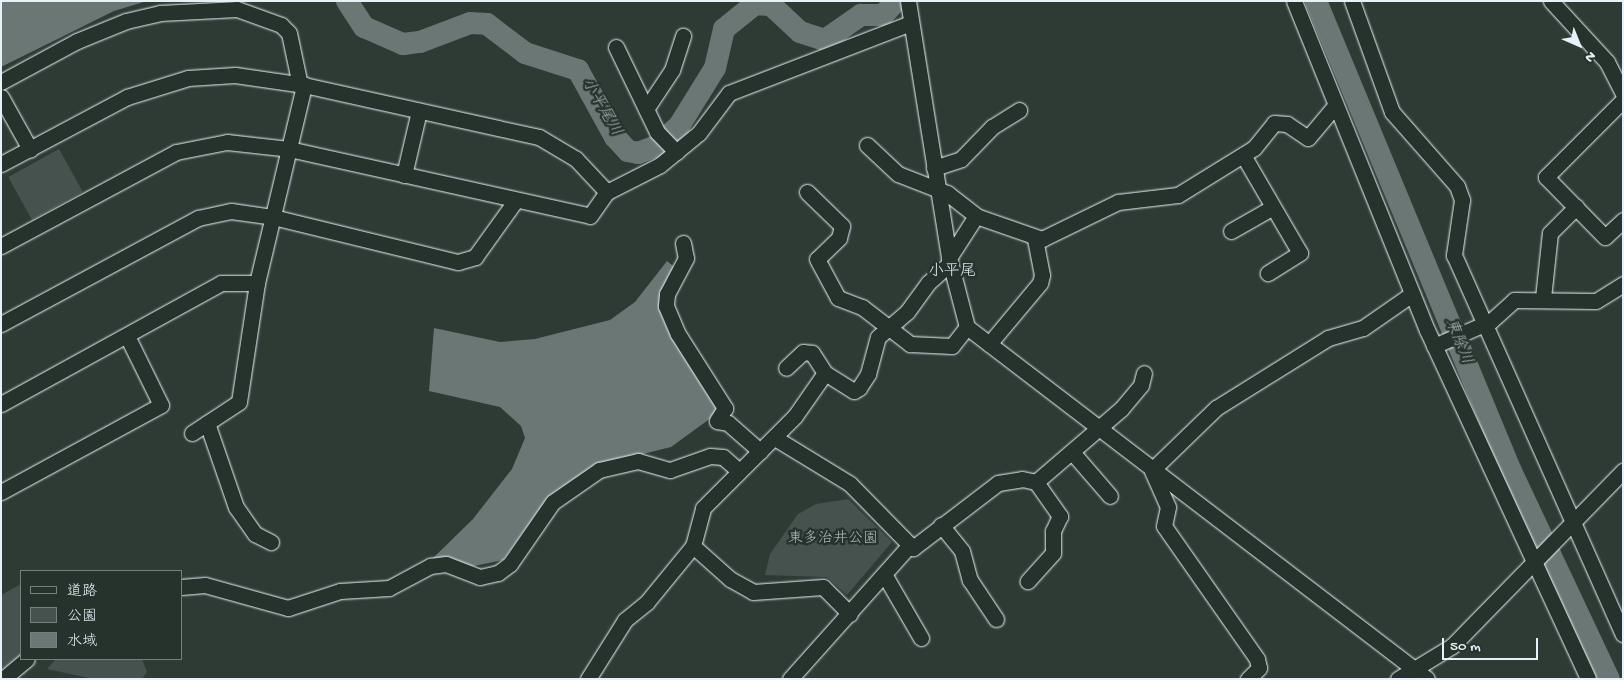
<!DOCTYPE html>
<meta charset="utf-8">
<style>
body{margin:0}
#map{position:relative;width:1624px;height:680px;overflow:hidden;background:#2e3b35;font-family:"Gochi Hand","Klee One",sans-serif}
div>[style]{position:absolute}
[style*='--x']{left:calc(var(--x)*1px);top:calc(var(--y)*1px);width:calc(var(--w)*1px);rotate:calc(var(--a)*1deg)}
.green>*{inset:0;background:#45524e;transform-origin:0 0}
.water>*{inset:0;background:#6b7775}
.river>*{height:22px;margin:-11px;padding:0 11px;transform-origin:11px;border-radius:11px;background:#6b7775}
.roads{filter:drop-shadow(0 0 1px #e8f1f8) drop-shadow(0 0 1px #e8f1f8)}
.minor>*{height:15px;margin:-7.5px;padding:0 7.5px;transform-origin:7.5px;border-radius:7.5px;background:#26332d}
span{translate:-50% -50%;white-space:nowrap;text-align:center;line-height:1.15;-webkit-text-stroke:5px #26332d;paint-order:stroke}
.park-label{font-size:15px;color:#afb9bc}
.water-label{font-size:16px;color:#b0babd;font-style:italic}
.neighbourhood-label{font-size:16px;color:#e8f1f8}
.frame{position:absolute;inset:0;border:2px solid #e8f1f8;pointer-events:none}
.legend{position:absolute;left:20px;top:570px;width:162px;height:90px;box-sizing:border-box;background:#26332d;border:1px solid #747f7e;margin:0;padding:6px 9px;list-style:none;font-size:15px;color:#e8f1f8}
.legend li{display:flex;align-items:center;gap:10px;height:25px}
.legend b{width:25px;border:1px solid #747f7e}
.north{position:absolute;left:1554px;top:20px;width:50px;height:50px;-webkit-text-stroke:4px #26332d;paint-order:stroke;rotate:136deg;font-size:14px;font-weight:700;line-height:20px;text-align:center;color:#e8f1f8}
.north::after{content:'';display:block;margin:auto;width:18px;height:22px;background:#e8f1f8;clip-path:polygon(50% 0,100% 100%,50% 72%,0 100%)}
.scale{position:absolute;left:1442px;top:638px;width:96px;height:22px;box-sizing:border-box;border:2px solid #e8f1f8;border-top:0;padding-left:6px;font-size:15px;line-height:18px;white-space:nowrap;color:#e8f1f8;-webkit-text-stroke:4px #26332d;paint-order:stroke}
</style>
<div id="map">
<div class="green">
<div style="left:59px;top:149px;width:49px;height:58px;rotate:61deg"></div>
<div style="clip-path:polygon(848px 499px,892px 542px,847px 595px,827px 577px,765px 575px,770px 554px,798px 514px,816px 504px)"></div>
<div style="clip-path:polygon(21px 584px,21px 655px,1px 673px,1px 595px)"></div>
<div style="clip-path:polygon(56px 659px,142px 659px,147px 672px,142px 679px,94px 679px,47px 669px)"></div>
</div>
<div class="water">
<div style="clip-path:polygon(1px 1px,147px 1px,114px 11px,1px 67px)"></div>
<div style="clip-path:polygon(667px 261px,677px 269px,660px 299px,722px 410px,671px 447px,639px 455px,543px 505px,503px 560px,469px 567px,430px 561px,473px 519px,512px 469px,525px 438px,521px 426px,500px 407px,429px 391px,434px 328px,500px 342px,535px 339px,610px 320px,635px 302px)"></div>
</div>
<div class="river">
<div style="--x:347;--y:1;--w:31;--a:57"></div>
<div style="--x:364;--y:27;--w:43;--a:23.6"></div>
<div style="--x:403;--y:44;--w:17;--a:-7"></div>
<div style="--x:420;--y:42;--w:53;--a:-20.8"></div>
<div style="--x:470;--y:23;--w:17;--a:3"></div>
<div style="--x:487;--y:24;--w:48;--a:37.3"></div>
<div style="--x:525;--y:53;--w:56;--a:17.8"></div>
<div style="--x:578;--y:70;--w:77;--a:61.1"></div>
<div style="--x:615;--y:137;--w:19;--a:47"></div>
<div style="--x:628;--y:151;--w:10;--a:11"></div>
<div style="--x:638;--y:153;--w:19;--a:-21"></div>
<div style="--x:656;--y:146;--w:30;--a:-41"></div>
<div style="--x:679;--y:126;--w:68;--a:-58.2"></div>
<div style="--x:715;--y:68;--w:40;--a:-77"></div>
<div style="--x:724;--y:29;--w:40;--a:-39"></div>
<div style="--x:755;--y:4;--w:16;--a:4"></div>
<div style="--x:771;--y:5;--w:40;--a:43"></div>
<div style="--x:800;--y:32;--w:26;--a:18"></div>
<div style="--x:825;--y:40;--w:44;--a:-34.8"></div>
<div style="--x:861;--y:15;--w:22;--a:0"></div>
<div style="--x:883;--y:15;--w:19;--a:-47"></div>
<div style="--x:1316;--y:1;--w:507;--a:67.48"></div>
<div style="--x:1510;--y:469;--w:232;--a:64.8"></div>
</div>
<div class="roads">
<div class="minor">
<div style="--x:908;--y:1;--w:260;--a:80.9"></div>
<div style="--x:949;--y:258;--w:71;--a:75.4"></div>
<div style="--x:967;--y:327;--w:579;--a:37.42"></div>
<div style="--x:1294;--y:1;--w:355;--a:68"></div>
<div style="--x:1427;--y:330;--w:384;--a:65.2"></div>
<div style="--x:1352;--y:1;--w:118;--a:70.2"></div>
<div style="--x:1392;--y:112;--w:98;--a:48.7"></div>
<div style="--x:1457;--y:186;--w:15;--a:70"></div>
<div style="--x:1462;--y:200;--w:56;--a:98.3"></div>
<div style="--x:1454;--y:255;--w:415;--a:66"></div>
<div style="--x:1551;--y:1;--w:83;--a:47.4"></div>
<div style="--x:1607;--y:62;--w:36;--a:63"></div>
<div style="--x:616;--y:47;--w:94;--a:64.2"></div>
<div style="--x:657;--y:132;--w:28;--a:46"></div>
<div style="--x:1;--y:82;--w:86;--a:-28.3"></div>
<div style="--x:77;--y:41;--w:53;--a:-22.2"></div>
<div style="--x:126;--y:21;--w:35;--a:-13"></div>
<div style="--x:160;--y:13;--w:77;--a:-3"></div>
<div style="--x:237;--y:9;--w:47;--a:20"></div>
<div style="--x:281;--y:25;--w:11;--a:45"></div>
<div style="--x:289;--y:33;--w:53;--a:78.1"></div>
<div style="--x:1;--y:97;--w:60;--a:60.9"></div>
<div style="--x:1623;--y:100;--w:109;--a:135"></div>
<div style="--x:1546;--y:177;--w:84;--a:45.5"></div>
<div style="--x:1605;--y:237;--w:25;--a:-43"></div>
<div style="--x:646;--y:109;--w:47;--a:-56.3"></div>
<div style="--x:672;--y:70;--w:36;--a:-72"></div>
<div style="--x:867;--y:145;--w:42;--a:43.1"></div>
<div style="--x:898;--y:174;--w:53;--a:21.2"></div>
<div style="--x:947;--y:193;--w:37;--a:38"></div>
<div style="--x:976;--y:216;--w:70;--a:19.2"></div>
<div style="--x:1042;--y:239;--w:85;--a:-26"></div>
<div style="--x:1118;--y:202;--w:60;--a:-6.7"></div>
<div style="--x:1178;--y:195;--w:89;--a:-31.7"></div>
<div style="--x:1254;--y:148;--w:32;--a:-51"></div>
<div style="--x:1274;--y:123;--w:13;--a:4"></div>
<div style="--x:1287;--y:124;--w:25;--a:34"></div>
<div style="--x:1308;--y:138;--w:40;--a:-50"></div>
<div style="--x:1243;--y:155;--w:113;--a:59.8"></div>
<div style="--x:1300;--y:253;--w:38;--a:148"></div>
<div style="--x:1;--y:164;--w:143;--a:-28"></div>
<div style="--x:127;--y:97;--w:64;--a:-17.3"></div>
<div style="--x:188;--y:78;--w:47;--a:-3.7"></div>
<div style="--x:235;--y:75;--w:70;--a:8.2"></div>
<div style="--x:304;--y:85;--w:241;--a:12.5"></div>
<div style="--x:539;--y:137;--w:43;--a:30.7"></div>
<div style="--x:576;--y:159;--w:45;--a:46.8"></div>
<div style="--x:934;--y:168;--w:28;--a:-18"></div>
<div style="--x:961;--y:159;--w:45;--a:-45.9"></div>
<div style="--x:992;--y:127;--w:32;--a:-32"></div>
<div style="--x:404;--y:175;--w:66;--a:-76.8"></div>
<div style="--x:807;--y:192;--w:49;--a:44.2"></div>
<div style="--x:842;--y:226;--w:12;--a:104"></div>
<div style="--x:839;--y:238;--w:30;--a:136"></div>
<div style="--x:817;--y:259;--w:44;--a:61.7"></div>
<div style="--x:838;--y:298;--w:26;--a:21"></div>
<div style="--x:862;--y:307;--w:61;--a:37.6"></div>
<div style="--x:910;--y:344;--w:42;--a:2.7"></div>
<div style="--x:952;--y:346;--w:24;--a:-52"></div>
<div style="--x:1231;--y:231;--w:48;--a:-29.7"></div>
<div style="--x:683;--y:243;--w:15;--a:79"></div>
<div style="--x:686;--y:258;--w:41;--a:117.8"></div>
<div style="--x:667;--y:294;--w:12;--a:95"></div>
<div style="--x:666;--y:306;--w:30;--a:67"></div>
<div style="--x:678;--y:334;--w:88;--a:57.6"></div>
<div style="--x:725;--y:408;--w:15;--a:122"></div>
<div style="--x:717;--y:421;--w:11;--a:10"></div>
<div style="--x:728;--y:423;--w:43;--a:41.2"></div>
<div style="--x:1;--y:246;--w:199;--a:-28.2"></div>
<div style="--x:176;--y:152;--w:52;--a:-11.1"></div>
<div style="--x:227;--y:142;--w:62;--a:6.4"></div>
<div style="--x:289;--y:149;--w:308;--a:12.5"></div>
<div style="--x:590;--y:216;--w:29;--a:-55"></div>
<div style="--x:607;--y:192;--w:59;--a:-27"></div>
<div style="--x:660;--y:165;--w:50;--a:-39.4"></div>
<div style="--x:699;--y:133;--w:50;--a:-53.1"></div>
<div style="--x:729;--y:93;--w:194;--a:-21.1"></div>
<div style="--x:949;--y:258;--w:50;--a:-57.3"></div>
<div style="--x:1543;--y:298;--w:65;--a:-83.9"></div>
<div style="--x:1550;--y:233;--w:37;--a:-45"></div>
<div style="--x:1;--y:324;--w:224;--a:-28.3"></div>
<div style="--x:198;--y:218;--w:34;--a:-12"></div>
<div style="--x:231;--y:211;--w:42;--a:8.1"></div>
<div style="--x:273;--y:217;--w:190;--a:13.7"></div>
<div style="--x:458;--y:262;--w:18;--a:-16"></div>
<div style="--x:475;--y:257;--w:70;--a:-54.3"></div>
<div style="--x:989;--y:344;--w:80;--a:-50.1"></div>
<div style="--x:1040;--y:283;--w:8;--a:-76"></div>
<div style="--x:1042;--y:275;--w:38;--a:-101"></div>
<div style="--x:1434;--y:346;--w:62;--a:-23.7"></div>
<div style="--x:1491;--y:321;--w:31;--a:-42"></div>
<div style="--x:1514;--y:300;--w:82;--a:0.7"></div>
<div style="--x:1596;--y:301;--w:32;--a:-32"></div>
<div style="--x:825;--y:373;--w:34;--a:32"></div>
<div style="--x:854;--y:391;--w:6;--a:-31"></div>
<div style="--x:859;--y:388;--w:17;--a:-57"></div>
<div style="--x:868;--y:374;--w:38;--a:-75"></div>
<div style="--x:878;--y:337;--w:38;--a:-41"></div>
<div style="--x:907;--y:312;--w:36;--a:-54"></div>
<div style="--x:928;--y:283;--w:30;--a:-42"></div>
<div style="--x:1;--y:404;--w:251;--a:-28.8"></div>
<div style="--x:221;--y:283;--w:36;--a:0"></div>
<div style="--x:207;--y:423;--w:89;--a:71"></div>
<div style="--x:236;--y:507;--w:33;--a:55"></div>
<div style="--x:255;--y:534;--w:18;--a:27"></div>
<div style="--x:192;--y:433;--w:56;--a:-33.4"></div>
<div style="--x:239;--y:402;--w:120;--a:-81.4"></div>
<div style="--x:257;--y:283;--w:204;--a:-76.6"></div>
<div style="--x:775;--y:438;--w:88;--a:31.5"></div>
<div style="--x:850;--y:484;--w:90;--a:45.5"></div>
<div style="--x:913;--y:548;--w:107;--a:-37.4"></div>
<div style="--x:998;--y:483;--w:24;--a:-9"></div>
<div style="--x:1022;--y:479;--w:14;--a:12"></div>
<div style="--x:1036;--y:482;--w:42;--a:54.8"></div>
<div style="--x:1060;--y:516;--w:17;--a:115"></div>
<div style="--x:1053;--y:531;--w:22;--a:90"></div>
<div style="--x:1053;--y:553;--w:38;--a:132"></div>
<div style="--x:1072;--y:452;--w:58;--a:49.2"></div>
<div style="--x:1152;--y:470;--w:89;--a:-44.1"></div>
<div style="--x:1216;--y:408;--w:132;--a:-32"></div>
<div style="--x:1328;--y:338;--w:36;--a:-16"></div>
<div style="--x:1363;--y:328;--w:60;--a:-34.8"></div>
<div style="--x:1152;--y:471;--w:39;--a:66"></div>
<div style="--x:1168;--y:507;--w:19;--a:102"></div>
<div style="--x:1164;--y:526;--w:162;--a:55"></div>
<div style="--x:1257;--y:659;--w:9;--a:77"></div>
<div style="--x:1259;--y:668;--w:16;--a:135"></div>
<div style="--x:1036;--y:482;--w:112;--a:-40.7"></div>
<div style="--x:1121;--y:409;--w:31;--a:-50"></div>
<div style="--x:1141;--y:385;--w:12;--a:-76"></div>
<div style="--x:1;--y:492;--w:182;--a:-28.5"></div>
<div style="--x:161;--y:405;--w:77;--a:-116.2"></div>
<div style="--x:941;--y:525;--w:33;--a:51"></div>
<div style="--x:962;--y:551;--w:30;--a:75"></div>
<div style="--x:970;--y:580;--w:47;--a:56.3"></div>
<div style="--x:693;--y:546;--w:50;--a:41.7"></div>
<div style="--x:730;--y:579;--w:26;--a:29"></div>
<div style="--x:753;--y:592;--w:70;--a:-4.1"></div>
<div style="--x:823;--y:587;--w:38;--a:45"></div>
<div style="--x:884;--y:574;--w:74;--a:60"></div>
<div style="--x:181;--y:587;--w:24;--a:-5"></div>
<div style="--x:205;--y:585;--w:86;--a:15.5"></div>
<div style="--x:288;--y:608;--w:55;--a:-18.1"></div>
<div style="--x:340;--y:591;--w:49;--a:-3.5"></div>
<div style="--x:389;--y:588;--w:47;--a:-28.2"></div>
<div style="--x:430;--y:566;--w:16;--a:-7"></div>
<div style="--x:446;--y:564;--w:36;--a:21"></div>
<div style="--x:480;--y:577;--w:18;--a:-13"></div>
<div style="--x:498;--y:573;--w:15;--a:-37"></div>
<div style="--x:510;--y:564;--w:75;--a:-55.3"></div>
<div style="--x:553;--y:502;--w:56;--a:-34.8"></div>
<div style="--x:599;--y:470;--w:40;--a:-13"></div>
<div style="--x:638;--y:461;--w:33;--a:16"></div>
<div style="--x:670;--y:470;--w:42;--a:-19.3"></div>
<div style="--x:710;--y:456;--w:13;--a:4"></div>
<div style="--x:723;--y:457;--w:20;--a:41"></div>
<div style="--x:3;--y:679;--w:31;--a:-40"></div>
<div style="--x:588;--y:679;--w:70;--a:-57.9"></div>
<div style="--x:625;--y:620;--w:28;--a:-39"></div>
<div style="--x:647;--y:602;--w:72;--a:-50.6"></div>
<div style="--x:693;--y:546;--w:39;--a:-75"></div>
<div style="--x:703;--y:508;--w:130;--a:-45"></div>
<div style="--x:795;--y:416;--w:52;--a:-55.1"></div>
<div style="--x:825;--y:373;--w:24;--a:-123"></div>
<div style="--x:812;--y:353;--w:9;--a:-174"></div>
<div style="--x:803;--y:352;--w:23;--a:137"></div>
<div style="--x:790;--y:679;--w:180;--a:-48.2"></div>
<div style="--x:1398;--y:679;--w:63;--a:-31.4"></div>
<div style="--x:1452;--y:646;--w:245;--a:-45.7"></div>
</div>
</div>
<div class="park-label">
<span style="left:833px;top:540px">東多治井公園</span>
</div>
<div class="water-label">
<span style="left:600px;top:108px;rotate:60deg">小平尾川</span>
<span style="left:1457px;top:342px;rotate:68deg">東除川</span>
</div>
<div class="neighbourhood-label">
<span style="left:952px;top:273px">小平尾</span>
</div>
<div class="frame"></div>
<ul class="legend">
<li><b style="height:6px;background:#26332d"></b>道路</li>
<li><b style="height:14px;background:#45524e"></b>公園</li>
<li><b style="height:14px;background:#6b7775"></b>水域</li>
</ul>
<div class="north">N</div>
<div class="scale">50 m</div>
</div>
